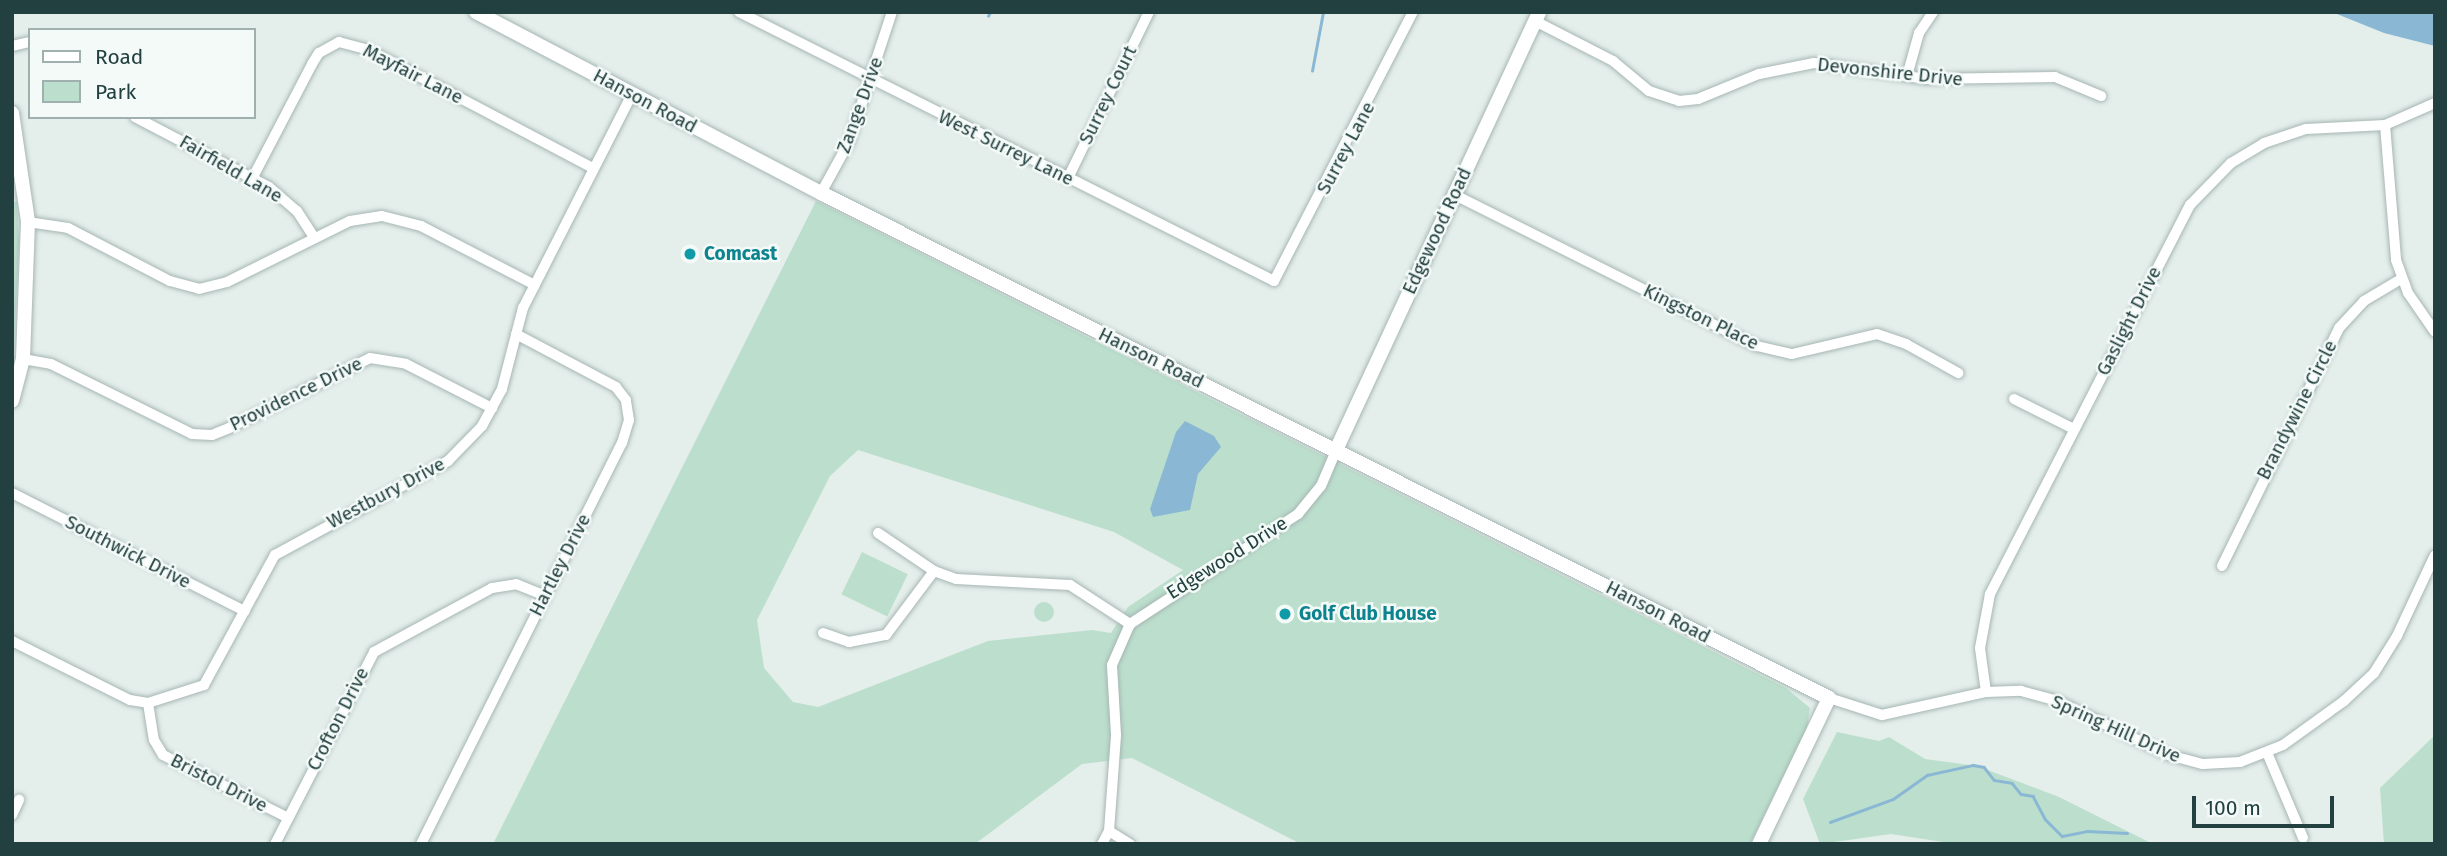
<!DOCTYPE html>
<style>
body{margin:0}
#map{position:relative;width:2447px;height:856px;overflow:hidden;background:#e4eeeb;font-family:"Fira Sans",sans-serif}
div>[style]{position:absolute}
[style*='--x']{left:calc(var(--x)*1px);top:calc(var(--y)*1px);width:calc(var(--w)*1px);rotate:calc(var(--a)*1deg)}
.green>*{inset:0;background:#bcdfcd;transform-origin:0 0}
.round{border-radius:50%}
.water>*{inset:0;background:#8ab8d4}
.stream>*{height:2.5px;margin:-1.25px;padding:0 1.25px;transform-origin:1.25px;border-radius:1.25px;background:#8ab8d4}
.roads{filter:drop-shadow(0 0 2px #a6b6b4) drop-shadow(0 0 2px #a6b6b4)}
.minor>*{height:10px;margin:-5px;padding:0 5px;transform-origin:5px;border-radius:5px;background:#fff}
.tertiary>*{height:14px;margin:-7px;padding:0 7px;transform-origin:7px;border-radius:7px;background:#fff}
.dots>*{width:19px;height:19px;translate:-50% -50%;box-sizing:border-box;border:4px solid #f4faf8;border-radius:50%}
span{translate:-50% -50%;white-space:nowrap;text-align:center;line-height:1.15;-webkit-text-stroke:5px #f4faf8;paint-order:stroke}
.street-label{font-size:19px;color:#22403f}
.culture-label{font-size:19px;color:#0d838f;font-weight:700}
.left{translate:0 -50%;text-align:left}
.frame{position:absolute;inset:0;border:14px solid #22403f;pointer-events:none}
.legend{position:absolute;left:28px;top:28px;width:228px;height:91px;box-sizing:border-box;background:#f4faf8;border:2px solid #a0b0ae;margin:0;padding:9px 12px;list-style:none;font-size:21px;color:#22403f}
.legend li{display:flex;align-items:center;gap:14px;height:35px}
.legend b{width:35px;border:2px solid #a0b0ae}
.scale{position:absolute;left:2192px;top:796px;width:142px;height:32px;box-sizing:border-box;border:4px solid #22403f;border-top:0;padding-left:9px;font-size:21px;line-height:24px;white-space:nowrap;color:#22403f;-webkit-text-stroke:5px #f4faf8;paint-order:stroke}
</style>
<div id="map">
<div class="green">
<div style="clip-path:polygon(evenodd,816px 201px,1786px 688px,1810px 708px,1807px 728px,1750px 844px,1301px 844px,1132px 758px,1082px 764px,975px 844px,493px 844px,816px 201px,858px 450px,1114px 532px,1183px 570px,1128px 607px,1111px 633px,1092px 630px,988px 641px,818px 707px,793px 702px,764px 668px,757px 620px,830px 476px,858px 450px)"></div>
<div style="clip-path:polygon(12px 202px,17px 202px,19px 242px,14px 349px)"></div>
<div style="left:862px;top:552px;width:51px;height:47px;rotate:26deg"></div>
<div class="round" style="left:1034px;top:602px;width:20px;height:20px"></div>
<div style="clip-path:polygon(1837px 732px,1879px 741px,1889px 737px,1925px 759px,1977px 766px,2059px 797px,2153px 844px,1956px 844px,1891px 834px,1820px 844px,1803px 799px)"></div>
<div style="clip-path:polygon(2435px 735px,2435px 844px,2384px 844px,2380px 788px)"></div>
</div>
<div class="water">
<div style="clip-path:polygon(2332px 12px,2435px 12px,2435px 46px,2384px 33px)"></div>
<div style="clip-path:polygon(1185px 421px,1214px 436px,1221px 447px,1198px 474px,1190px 510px,1153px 517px,1150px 509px,1176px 432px)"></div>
</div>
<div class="stream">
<div style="--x:988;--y:16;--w:4;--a:-63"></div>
<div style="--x:1312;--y:71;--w:60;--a:-79.4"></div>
<div style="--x:1830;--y:822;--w:67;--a:-20.1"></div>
<div style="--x:1893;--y:799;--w:42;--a:-35.2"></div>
<div style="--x:1927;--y:775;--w:47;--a:-12.3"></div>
<div style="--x:1973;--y:765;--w:11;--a:10"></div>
<div style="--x:1984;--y:767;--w:16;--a:52"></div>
<div style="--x:1994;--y:780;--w:18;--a:9"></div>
<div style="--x:2012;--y:783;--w:14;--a:51"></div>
<div style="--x:2021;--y:794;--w:12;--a:9"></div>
<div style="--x:2033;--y:796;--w:26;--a:62"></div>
<div style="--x:2045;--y:819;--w:24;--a:45"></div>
<div style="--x:2062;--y:836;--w:25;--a:-11"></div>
<div style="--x:2087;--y:831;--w:40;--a:2.9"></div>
</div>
<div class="roads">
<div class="minor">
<div style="--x:739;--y:12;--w:599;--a:26.69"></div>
<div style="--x:1274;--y:281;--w:303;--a:-62.7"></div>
<div style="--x:1535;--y:21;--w:88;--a:27.1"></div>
<div style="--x:1613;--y:61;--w:47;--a:39.8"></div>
<div style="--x:1649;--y:91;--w:32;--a:18"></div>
<div style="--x:1679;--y:101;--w:19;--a:-6"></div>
<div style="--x:1698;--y:99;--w:66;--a:-22.3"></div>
<div style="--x:1759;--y:74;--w:56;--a:-11.3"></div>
<div style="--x:1814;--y:63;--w:114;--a:8.1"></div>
<div style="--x:1927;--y:79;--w:128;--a:-0.9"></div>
<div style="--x:2055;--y:77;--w:50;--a:22.4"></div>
<div style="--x:12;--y:46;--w:18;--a:-13"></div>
<div style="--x:1907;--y:76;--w:45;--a:-74.4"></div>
<div style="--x:1919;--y:33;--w:25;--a:-56"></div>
<div style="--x:135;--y:117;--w:151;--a:27.6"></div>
<div style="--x:269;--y:187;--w:37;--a:41"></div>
<div style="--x:297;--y:211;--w:31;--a:57"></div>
<div style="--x:2385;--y:125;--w:135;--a:85.3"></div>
<div style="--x:2396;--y:260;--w:35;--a:70"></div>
<div style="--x:2408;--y:293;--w:47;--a:55.3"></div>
<div style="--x:253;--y:177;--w:127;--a:-62.4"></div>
<div style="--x:312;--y:64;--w:13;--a:-58"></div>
<div style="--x:319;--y:53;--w:23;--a:-29"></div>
<div style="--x:339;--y:42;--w:31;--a:15"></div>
<div style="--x:369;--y:50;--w:253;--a:27.8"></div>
<div style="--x:1068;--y:178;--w:185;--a:-64"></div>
<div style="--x:821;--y:193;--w:58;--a:-61.2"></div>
<div style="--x:849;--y:142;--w:137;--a:-71.7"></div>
<div style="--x:1453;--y:194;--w:340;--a:26.6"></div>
<div style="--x:1757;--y:346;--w:36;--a:13"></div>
<div style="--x:1792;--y:354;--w:87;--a:-13.2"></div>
<div style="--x:1877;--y:334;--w:31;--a:19"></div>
<div style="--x:1906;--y:344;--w:60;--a:29.1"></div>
<div style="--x:28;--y:222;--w:40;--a:8.5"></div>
<div style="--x:68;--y:228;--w:115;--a:27.5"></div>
<div style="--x:170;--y:281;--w:30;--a:15"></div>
<div style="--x:199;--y:289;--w:29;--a:-14"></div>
<div style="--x:227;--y:282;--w:137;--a:-26.4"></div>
<div style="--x:350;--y:221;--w:32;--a:-9"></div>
<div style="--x:382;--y:216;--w:40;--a:14.4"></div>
<div style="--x:421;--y:226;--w:128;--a:27.4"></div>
<div style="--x:23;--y:359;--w:28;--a:10"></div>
<div style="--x:51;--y:364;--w:157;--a:26.4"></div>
<div style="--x:192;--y:434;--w:20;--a:3"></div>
<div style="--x:212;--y:435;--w:18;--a:-22"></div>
<div style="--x:229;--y:428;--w:157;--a:-26.4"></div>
<div style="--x:370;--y:358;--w:36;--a:9"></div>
<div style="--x:406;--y:364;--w:97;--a:27.1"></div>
<div style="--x:2014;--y:399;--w:67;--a:26.6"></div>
<div style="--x:12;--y:493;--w:261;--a:26.9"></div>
<div style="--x:878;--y:533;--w:68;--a:34.2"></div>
<div style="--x:934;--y:571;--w:23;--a:20"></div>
<div style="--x:956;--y:579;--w:114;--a:3"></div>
<div style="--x:1070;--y:585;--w:72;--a:33"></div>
<div style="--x:2222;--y:566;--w:265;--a:-63.8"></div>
<div style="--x:2339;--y:328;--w:37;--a:-47"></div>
<div style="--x:2364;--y:301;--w:43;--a:-30.7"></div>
<div style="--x:823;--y:633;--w:28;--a:19"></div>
<div style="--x:849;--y:642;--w:38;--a:-11"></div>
<div style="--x:886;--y:635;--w:80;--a:-53.1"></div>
<div style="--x:12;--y:641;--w:132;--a:26.6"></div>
<div style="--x:130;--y:700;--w:18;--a:9"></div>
<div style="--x:148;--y:703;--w:59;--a:-17.8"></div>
<div style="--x:204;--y:685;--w:148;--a:-61.4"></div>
<div style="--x:275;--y:555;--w:197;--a:-28.5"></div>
<div style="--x:448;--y:461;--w:49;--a:-45.8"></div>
<div style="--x:482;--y:426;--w:42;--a:-61.6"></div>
<div style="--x:502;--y:389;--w:84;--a:-75.5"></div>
<div style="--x:523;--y:308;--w:240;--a:-63"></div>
<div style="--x:1986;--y:692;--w:44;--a:-97.8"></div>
<div style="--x:1980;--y:648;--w:55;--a:-79.5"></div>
<div style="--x:1990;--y:594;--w:437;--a:-62.8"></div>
<div style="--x:2190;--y:205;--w:59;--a:-45.7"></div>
<div style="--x:2231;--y:163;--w:39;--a:-31"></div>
<div style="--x:2264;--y:143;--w:44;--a:-18.4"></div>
<div style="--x:2306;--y:129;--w:79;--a:-2.9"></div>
<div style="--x:2385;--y:125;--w:55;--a:-23.7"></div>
<div style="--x:1829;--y:698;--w:56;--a:17.8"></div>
<div style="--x:1882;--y:715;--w:107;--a:-12.5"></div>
<div style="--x:1986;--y:692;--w:35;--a:-2"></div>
<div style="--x:2021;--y:691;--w:35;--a:15"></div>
<div style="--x:2055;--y:700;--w:127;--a:25.8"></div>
<div style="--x:2169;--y:755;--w:35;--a:15"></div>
<div style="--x:2203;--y:764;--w:37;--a:-3"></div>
<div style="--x:2240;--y:762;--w:46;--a:-21.6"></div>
<div style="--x:2283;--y:745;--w:75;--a:-35.8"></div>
<div style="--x:2344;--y:701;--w:41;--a:-43"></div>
<div style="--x:2374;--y:673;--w:44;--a:-58.1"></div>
<div style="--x:2397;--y:636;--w:89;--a:-64.9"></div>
<div style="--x:148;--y:703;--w:37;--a:81"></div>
<div style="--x:154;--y:740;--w:17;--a:59"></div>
<div style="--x:163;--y:755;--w:140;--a:26.7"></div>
<div style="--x:2268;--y:755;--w:90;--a:67.1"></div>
<div style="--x:12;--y:815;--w:17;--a:-65"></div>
<div style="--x:1109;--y:831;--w:25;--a:32"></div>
<div style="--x:275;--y:844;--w:216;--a:-62.7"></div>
<div style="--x:374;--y:652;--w:134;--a:-28.5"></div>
<div style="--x:492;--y:588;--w:24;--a:-9"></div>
<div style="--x:516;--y:584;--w:31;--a:22"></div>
<div style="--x:421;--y:844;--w:449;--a:-63.4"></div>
<div style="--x:622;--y:443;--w:24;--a:-73"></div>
<div style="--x:629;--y:420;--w:20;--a:-99"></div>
<div style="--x:626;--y:400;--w:16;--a:-128"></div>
<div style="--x:616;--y:387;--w:113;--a:-152.1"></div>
<div style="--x:1102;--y:844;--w:15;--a:-62"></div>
<div style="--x:1109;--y:831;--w:96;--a:-85.8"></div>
<div style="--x:1116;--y:735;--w:70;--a:-93.3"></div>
<div style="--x:1112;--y:665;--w:45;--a:-66.3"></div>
<div style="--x:1130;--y:624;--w:201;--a:-33.2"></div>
<div style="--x:1298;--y:514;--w:36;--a:-51"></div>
<div style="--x:1321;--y:486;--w:39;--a:-67"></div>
</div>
<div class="tertiary">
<div style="--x:476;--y:12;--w:390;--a:27.7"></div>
<div style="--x:821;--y:193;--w:1127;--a:26.61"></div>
<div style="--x:1829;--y:698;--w:162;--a:115.6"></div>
<div style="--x:12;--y:113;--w:110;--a:81.6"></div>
<div style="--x:28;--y:222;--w:137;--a:92.1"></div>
<div style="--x:23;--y:359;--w:43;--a:104.7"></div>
<div style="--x:1336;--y:450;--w:483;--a:-65.1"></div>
</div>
</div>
<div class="dots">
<div style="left:690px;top:254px;background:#0f9aa8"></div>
<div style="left:1285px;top:614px;background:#0f9aa8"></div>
</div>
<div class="street-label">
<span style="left:1890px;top:72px;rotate:6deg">Devonshire Drive</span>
<span style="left:413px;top:74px;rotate:27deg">Mayfair Lane</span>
<span style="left:1108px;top:95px;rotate:-64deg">Surrey Court</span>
<span style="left:645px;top:101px;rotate:28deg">Hanson Road</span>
<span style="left:860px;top:105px;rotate:-70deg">Zange Drive</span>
<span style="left:1006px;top:148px;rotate:26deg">West Surrey Lane</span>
<span style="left:1346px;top:148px;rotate:-62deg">Surrey Lane</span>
<span style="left:231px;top:169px;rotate:30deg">Fairfield Lane</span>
<span style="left:1437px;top:231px;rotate:-65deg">Edgewood Road</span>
<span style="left:1701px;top:317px;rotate:26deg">Kingston Place</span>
<span style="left:2129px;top:321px;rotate:-63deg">Gaslight Drive</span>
<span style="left:1151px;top:358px;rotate:26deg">Hanson Road</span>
<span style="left:296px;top:394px;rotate:-26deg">Providence Drive</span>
<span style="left:2297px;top:410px;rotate:-63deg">Brandywine Circle</span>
<span style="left:386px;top:493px;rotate:-28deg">Westbury Drive</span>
<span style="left:128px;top:552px;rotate:27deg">Southwick Drive</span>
<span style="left:1227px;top:558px;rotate:-32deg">Edgewood Drive</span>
<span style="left:560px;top:565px;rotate:-63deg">Hartley Drive</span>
<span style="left:1658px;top:612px;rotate:27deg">Hanson Road</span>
<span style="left:338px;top:719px;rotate:-63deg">Crofton Drive</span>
<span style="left:2116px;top:729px;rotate:24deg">Spring Hill Drive</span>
<span style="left:219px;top:783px;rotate:27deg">Bristol Drive</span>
</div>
<div class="culture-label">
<span class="left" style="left:704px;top:254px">Comcast</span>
<span class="left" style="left:1299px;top:614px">Golf Club House</span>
</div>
<div class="frame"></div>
<ul class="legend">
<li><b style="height:9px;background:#fff"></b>Road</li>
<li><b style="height:19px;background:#bcdfcd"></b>Park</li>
</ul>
<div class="scale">100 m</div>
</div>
